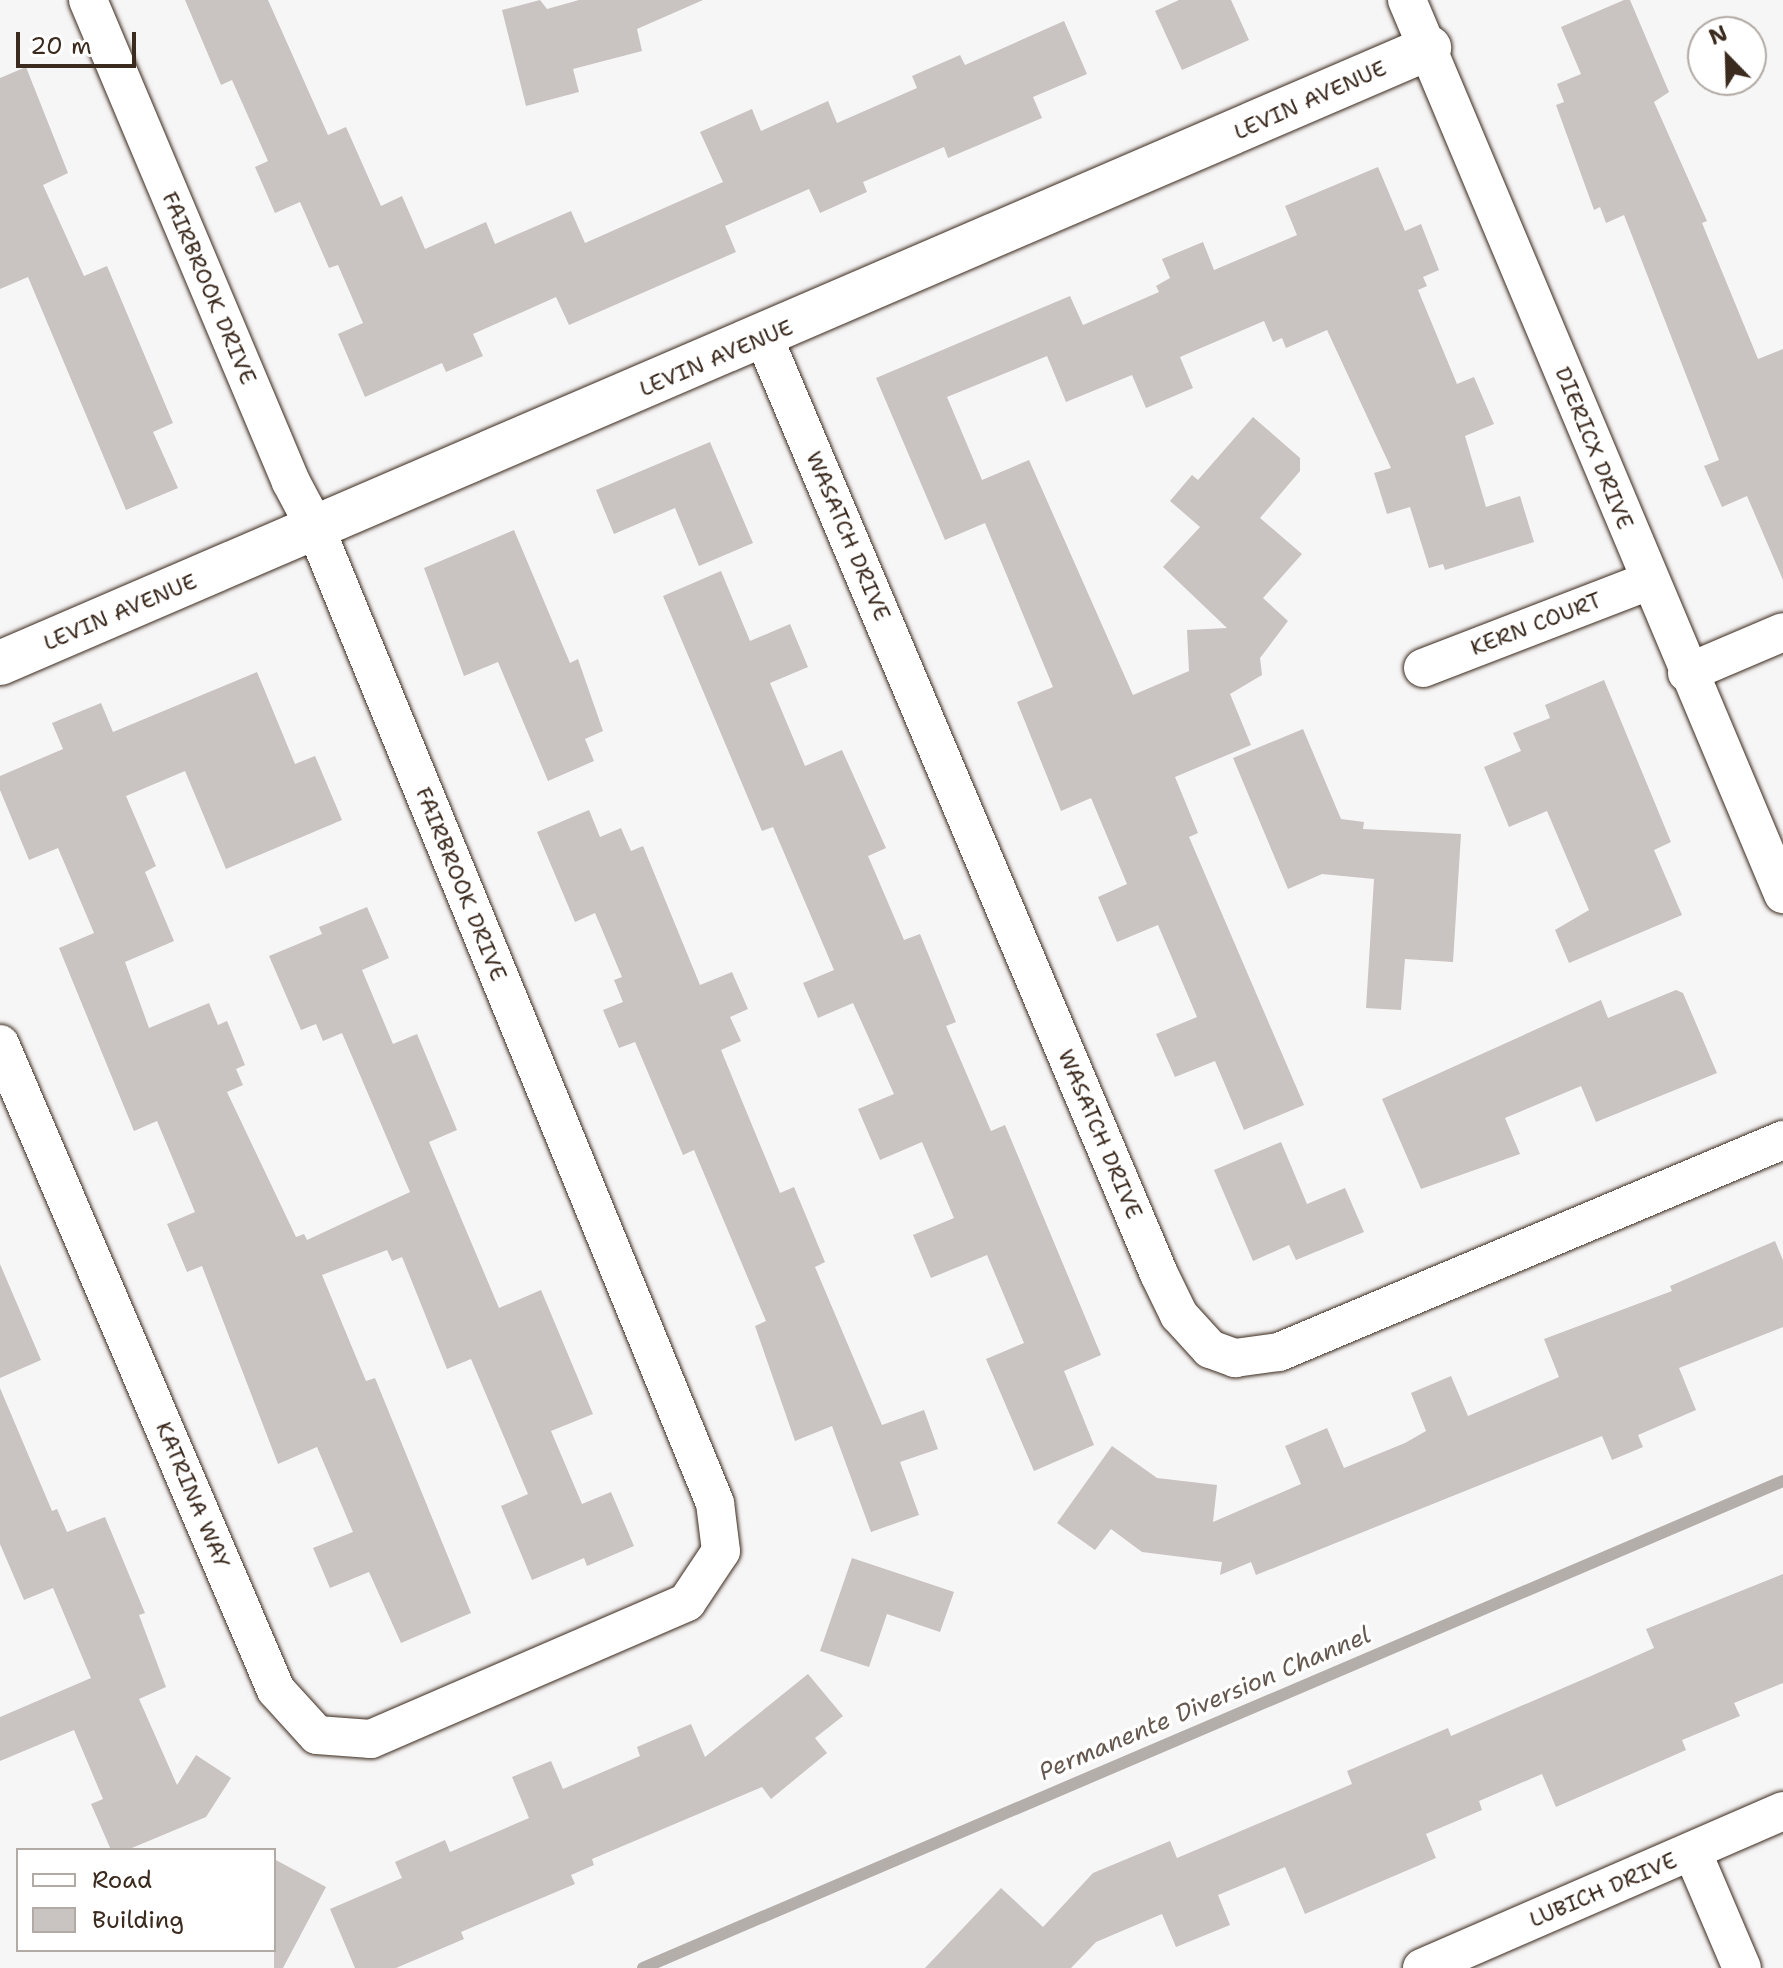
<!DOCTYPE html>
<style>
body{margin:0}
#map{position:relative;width:1783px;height:1968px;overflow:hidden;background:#f7f6f6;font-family:"Shantell Sans",sans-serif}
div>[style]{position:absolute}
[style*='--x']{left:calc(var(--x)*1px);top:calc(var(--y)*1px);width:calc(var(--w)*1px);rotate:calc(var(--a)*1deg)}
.stream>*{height:12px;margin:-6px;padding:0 6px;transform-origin:6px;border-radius:6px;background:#b4aeaa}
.building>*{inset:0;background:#c9c3c1}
.roads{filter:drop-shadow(0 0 2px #3b2a1e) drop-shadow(0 0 2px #3b2a1e)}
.minor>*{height:38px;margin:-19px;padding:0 19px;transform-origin:19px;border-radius:19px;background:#fff}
.tertiary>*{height:44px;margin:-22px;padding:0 22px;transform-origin:22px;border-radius:22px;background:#fff}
span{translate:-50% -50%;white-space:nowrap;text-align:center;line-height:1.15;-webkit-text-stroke:7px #fff;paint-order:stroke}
.street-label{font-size:22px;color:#3b2a1e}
.water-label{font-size:24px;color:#65584f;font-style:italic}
.legend{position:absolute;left:16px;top:1848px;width:260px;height:104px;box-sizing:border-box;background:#fff;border:2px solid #b1aaa5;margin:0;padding:10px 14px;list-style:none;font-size:24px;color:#3b2a1e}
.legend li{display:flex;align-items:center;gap:16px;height:40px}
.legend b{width:40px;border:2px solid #b1aaa5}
.north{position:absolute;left:1687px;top:16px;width:80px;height:80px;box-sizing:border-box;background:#fff;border:2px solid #b1aaa5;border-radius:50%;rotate:337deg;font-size:22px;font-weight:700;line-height:32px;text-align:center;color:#3b2a1e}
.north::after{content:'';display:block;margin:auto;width:28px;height:36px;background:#3b2a1e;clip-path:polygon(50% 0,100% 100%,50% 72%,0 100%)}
.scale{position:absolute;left:16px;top:32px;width:120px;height:36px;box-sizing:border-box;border:4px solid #3b2a1e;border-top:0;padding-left:10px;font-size:24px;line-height:28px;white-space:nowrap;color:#3b2a1e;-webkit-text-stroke:6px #fff;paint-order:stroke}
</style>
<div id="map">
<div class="stream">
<div style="--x:643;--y:1968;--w:1240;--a:-23.13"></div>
</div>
<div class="building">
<div style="clip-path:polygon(185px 0,268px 0,328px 135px,346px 127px,381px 206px,402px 196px,425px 249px,486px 222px,495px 244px,571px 211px,585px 243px,723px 182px,700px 132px,752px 109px,761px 131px,828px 101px,837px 123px,917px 88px,912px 76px,960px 55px,965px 65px,1064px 21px,1087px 74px,1033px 97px,1042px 118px,948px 158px,944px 147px,863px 182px,867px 192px,820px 213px,809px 189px,725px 226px,736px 252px,569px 325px,556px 297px,473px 334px,483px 356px,446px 372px,442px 363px,365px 397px,338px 334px,363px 323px,338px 265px,329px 268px,300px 202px,275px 213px,255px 167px,268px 161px,232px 80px,221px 85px)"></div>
<div style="clip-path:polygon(540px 0,547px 9px,579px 0,703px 0,637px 29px,642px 51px,573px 69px,579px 92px,526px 106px,502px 10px)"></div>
<div style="clip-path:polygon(1179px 0,1231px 0,1249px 40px,1182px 70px,1155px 11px)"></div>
<div style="clip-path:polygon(1624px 0,1630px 0,1669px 92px,1654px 102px,1707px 221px,1702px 223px,1758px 359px,1783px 349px,1783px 580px,1747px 496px,1722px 507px,1704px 466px,1719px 460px,1624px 215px,1606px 223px,1600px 207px,1594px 210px,1556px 105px,1564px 102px,1557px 84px,1581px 74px,1561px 27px)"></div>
<div style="clip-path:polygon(26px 67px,68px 173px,43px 185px,84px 276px,107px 266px,173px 423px,153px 432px,178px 488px,126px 510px,28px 277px,0 289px,0 78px)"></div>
<div style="clip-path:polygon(1378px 167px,1405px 231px,1421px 224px,1439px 270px,1423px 277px,1427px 286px,1418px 290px,1457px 384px,1474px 377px,1494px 424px,1465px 436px,1486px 507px,1520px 496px,1534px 542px,1445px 570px,1443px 564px,1429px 568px,1410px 507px,1387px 514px,1374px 473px,1391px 468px,1327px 330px,1286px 348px,1282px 338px,1273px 342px,1264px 321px,1180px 357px,1193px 388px,1146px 408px,1132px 375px,1066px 402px,1047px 356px,947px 397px,982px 480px,1029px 460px,1133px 695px,1189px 671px,1187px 630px,1227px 628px,1163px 567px,1200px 527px,1170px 501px,1192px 475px,1198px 480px,1253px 417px,1300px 458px,1300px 471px,1260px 518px,1302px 554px,1263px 598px,1288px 621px,1260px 658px,1262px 675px,1230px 694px,1251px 745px,1175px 777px,1198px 833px,1189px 837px,1304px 1105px,1244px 1130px,1215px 1061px,1175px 1077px,1156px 1034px,1197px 1017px,1158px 925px,1117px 942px,1098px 897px,1127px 884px,1091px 798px,1061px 811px,1017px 702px,1053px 687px,985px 523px,945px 540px,876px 378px,1070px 296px,1083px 325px,1159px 292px,1156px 286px,1170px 278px,1162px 259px,1203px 242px,1214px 270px,1297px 235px,1285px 206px)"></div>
<div style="clip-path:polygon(710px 442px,753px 543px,699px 566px,675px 508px,614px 534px,596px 490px)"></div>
<div style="clip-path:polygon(514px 530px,570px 663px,578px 659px,603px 731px,585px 739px,594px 761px,548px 781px,498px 662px,464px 676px,424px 568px)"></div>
<div style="clip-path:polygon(721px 571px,750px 641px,790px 624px,808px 667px,770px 683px,805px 766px,842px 750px,886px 848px,868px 856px,904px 940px,920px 934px,956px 1022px,946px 1026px,991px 1131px,1005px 1125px,1101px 1355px,1064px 1371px,1094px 1445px,1034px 1471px,986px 1359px,1024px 1343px,987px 1255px,931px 1278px,913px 1235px,954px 1218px,922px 1142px,880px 1160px,858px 1109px,894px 1094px,853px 1003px,818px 1018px,803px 983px,834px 970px,773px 827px,762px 831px,663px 596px)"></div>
<div style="clip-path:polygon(257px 672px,295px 764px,315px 756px,342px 820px,226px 869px,185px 771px,126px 796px,156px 866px,145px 872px,174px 941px,125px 962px,149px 1028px,209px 1003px,218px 1025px,227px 1021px,245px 1065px,236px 1069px,243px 1085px,227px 1092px,296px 1237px,304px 1234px,307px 1240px,410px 1192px,342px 1033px,323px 1041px,316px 1024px,301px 1030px,269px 956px,322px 934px,319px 927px,367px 907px,389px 958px,362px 970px,393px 1044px,417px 1034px,457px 1130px,429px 1142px,463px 1223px,499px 1308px,541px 1290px,593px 1414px,551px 1431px,582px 1504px,611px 1492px,634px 1546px,587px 1566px,584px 1558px,532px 1580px,501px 1506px,528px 1494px,471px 1359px,447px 1369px,402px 1257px,392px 1261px,387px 1250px,322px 1275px,366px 1381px,375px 1378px,471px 1613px,401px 1643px,369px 1572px,330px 1588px,313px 1548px,353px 1532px,317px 1447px,278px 1464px,202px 1266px,187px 1272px,167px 1224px,195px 1212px,157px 1121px,134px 1131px,59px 948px,94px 933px,58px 848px,29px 860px,0 790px,0 776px,63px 749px,52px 723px,101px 703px,113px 732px)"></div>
<div style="clip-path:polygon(1604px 680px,1671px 842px,1654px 850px,1682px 915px,1569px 963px,1555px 930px,1589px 910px,1547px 811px,1509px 827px,1484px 767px,1521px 751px,1513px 733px,1550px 718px,1545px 705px)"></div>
<div style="clip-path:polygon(1303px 729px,1341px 819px,1364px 822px,1363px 829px,1461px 834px,1453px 962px,1405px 959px,1401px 1010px,1366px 1008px,1374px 879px,1322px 874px,1288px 889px,1233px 758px)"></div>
<div style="clip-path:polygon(589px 810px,600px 837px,621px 828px,631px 851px,643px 846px,700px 985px,732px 972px,748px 1009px,730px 1017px,741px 1041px,721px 1050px,780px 1193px,794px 1187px,825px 1262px,815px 1267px,882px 1425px,924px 1410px,938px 1449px,900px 1462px,919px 1515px,871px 1532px,832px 1426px,795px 1441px,755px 1326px,766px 1321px,694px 1150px,683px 1155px,635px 1042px,619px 1048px,603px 1010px,623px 1002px,614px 980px,622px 977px,595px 913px,575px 922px,537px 832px)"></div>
<div style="clip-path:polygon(1676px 990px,1683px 993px,1717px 1073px,1596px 1122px,1581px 1086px,1505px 1118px,1520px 1154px,1421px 1189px,1382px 1099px,1601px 1000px,1608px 1018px)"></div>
<div style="clip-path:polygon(1281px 1142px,1307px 1204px,1345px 1188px,1364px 1232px,1296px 1260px,1289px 1245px,1253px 1261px,1214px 1170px)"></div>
<div style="clip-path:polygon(1775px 1241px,1783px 1260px,1783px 1327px,1679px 1368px,1696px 1410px,1638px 1435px,1643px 1447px,1612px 1460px,1602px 1436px,1256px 1575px,1251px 1562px,1220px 1575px,1222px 1562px,1142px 1552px,1111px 1529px,1095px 1550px,1057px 1523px,1112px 1446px,1157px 1478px,1217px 1485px,1213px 1522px,1301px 1484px,1285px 1446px,1327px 1428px,1344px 1468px,1405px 1443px,1426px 1431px,1411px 1393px,1451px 1376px,1468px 1416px,1559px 1377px,1544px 1339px,1672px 1291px,1670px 1286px)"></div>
<div style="clip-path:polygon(0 1264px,41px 1360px,0 1378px)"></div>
<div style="clip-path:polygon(0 1388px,52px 1511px,57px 1509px,67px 1532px,105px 1517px,145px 1613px,139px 1615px,166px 1687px,139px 1699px,177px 1785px,196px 1755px,231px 1778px,206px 1817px,127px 1850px,111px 1850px,91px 1804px,103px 1799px,74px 1730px,0 1761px,0 1717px,91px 1678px,53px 1588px,24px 1600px,0 1544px)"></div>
<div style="clip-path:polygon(852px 1558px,954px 1592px,940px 1632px,887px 1614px,869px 1667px,820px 1651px)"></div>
<div style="clip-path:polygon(1783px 1574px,1783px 1683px,1734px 1703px,1740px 1716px,1682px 1740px,1686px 1750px,1556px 1807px,1542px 1774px,1479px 1801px,1482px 1810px,1426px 1834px,1436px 1858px,1305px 1914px,1285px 1867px,1218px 1895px,1230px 1925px,1176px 1947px,1162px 1914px,1096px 1942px,1071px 1968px,925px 1968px,1001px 1888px,1043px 1927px,1093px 1873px,1170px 1841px,1177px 1858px,1352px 1784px,1347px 1771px,1448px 1728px,1451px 1736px,1591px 1676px,1654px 1648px,1646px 1629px)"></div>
<div style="clip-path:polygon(808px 1674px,843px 1716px,815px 1738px,827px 1753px,771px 1799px,762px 1787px,592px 1859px,594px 1865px,571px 1875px,575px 1884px,461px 1932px,464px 1939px,396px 1968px,355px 1968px,330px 1909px,402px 1878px,395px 1862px,445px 1840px,450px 1852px,529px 1818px,512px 1777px,551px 1761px,563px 1789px,640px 1756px,637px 1747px,691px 1724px,705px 1757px)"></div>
<div style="clip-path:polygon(274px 1859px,326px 1887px,283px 1968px,274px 1968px)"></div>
</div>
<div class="roads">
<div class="minor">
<div style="--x:1407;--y:0;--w:970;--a:67.19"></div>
<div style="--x:764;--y:338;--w:1016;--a:67.12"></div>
<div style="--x:1159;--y:1274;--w:46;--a:64"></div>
<div style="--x:1179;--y:1315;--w:46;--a:47.6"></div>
<div style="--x:1210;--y:1349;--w:27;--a:20"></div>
<div style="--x:1235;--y:1358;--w:44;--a:-7.8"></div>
<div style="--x:1279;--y:1352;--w:547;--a:-22.81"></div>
<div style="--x:1423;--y:668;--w:241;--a:-21.1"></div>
<div style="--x:1687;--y:673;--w:104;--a:-23.1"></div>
<div style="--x:0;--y:1044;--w:702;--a:66.87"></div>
<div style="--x:276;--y:1690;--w:61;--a:47.7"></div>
<div style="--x:317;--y:1735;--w:54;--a:4.2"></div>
<div style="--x:371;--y:1739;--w:344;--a:-23.4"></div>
<div style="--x:687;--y:1602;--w:61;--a:-56.3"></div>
<div style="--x:721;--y:1551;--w:48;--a:-97.1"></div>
<div style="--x:715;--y:1503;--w:1053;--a:-112.28"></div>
<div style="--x:316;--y:529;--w:53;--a:-118"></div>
<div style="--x:291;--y:482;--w:523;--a:-112.84"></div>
<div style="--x:1692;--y:1851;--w:127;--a:66.9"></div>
<div style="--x:1422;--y:1968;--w:394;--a:-23.5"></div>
</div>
<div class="tertiary">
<div style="--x:0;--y:663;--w:1556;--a:-23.29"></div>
</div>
</div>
<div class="street-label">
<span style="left:1310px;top:100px;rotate:-24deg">LEVIN AVENUE</span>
<span style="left:209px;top:288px;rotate:67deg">FAIRBROOK DRIVE</span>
<span style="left:716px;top:358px;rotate:-23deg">LEVIN AVENUE</span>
<span style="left:1594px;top:448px;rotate:68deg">DIERICX DRIVE</span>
<span style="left:848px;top:536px;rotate:67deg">WASATCH DRIVE</span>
<span style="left:120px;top:612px;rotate:-23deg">LEVIN AVENUE</span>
<span style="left:1536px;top:624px;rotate:-21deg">KERN COURT</span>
<span style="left:461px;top:884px;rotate:68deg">FAIRBROOK DRIVE</span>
<span style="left:1100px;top:1134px;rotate:67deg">WASATCH DRIVE</span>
<span style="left:193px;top:1495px;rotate:67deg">KATRINA WAY</span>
<span style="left:1603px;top:1890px;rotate:-23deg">LUBICH DRIVE</span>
</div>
<div class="water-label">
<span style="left:1205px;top:1704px;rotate:-23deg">Permanente Diversion Channel</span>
</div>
<ul class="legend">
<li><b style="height:10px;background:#fff"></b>Road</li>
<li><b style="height:22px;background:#c9c3c1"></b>Building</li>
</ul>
<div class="north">N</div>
<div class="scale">20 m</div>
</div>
